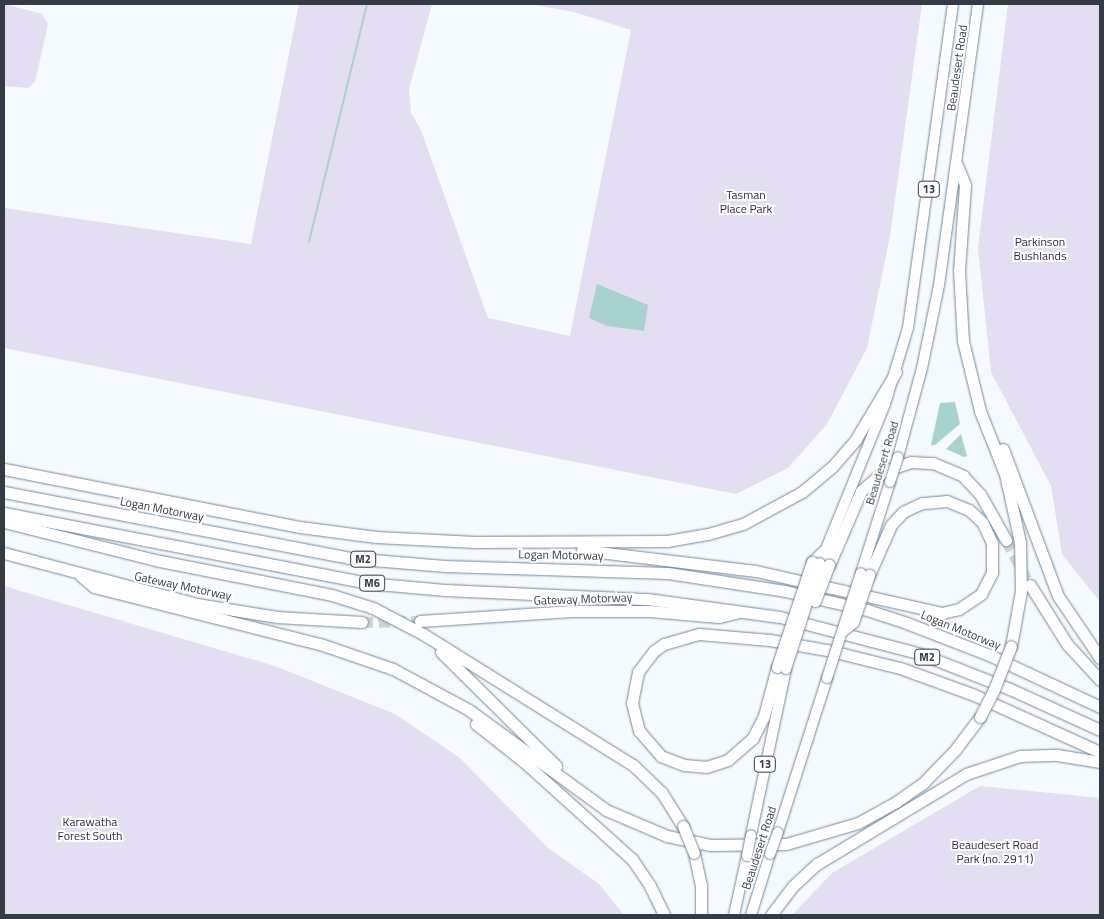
<!DOCTYPE html>
<style>
body{margin:0}
#map{position:relative;width:1104px;height:919px;overflow:hidden;background:#f5fafe;font-family:"Titillium Web",sans-serif}
div>[style]{position:absolute}
[style*='--x']{left:calc(var(--x)*1px);top:calc(var(--y)*1px);width:calc(var(--w)*1px);rotate:calc(var(--a)*1deg)}
.green>*{inset:0;background:#e4def3}
.water>*{inset:0;background:#a8d2ce}
.stream>*{height:2px;margin:-1px;padding:0 1px;transform-origin:1px;border-radius:1px;background:#a8d2ce}
.motorway-tunnel>*{height:11px;margin-top:-5.5px;transform-origin:0;background:repeating-linear-gradient(90deg,#ced4d9 0 11px,transparent 0 16.5px)}
.roads{filter:drop-shadow(0 0 1px #73889a) drop-shadow(0 0 1px #73889a)}
.trunk>*{height:10px;margin:-5px;padding:0 5px;transform-origin:5px;border-radius:5px;background:#fff}
.motorway>*{height:11px;margin:-5.5px;padding:0 5.5px;transform-origin:5.5px;border-radius:5.5px;background:#fff}
.bridges{filter:drop-shadow(0 0 1px #73889a) drop-shadow(0 0 1px #73889a)}
.trunk-bridge>*{height:10px;margin:-5px;padding:0 5px;transform-origin:5px;border-radius:5px;background:#fff}
.motorway-bridge>*{height:11px;margin:-5.5px;padding:0 5.5px;transform-origin:5.5px;border-radius:5.5px;background:#fff}
span{translate:-50% -50%;white-space:nowrap;text-align:center;line-height:1.15;-webkit-text-stroke:4px #fff;paint-order:stroke}
.shield-label span{padding:1px 4px;background:#fff;border:1px solid;border-radius:4px;-webkit-text-stroke-width:0}
.shield-label{font-size:11px;color:#333c44;font-weight:700}
.street-label{font-size:12px;color:#333c44}
.park-label{font-size:12px;color:#34254f}
.frame{position:absolute;inset:0;border:5px solid #333c44;pointer-events:none}
</style>
<div id="map">
<div class="green">
<div style="clip-path:polygon(4px 4px,42px 14px,48px 24px,35px 82px,28px 88px,4px 86px)"></div>
<div style="clip-path:polygon(299px 4px,432px 4px,409px 89px,411px 113px,421px 130px,488px 318px,570px 336px,631px 30px,574px 12px,530px 4px,922px 4px,890px 236px,867px 348px,827px 424px,788px 468px,736px 494px,4px 348px,4px 208px,251px 244px)"></div>
<div style="clip-path:polygon(1008px 4px,1100px 4px,1100px 602px,1062px 554px,1051px 486px,991px 372px,978px 248px)"></div>
<div style="clip-path:polygon(4px 586px,275px 666px,395px 714px,460px 758px,548px 848px,599px 884px,624px 915px,4px 915px)"></div>
<div style="clip-path:polygon(980px 786px,1100px 798px,1100px 915px,792px 915px,832px 873px)"></div>
</div>
<div class="water">
<div style="clip-path:polygon(597px 284px,648px 305px,644px 331px,607px 326px,589px 318px)"></div>
<div style="clip-path:polygon(955px 402px,960px 424px,935px 445px,931px 445px,940px 403px)"></div>
<div style="clip-path:polygon(961px 434px,967px 456px,964px 457px,946px 449px)"></div>
</div>
<div class="stream">
<div style="--x:309;--y:242;--w:245;--a:-76.3"></div>
</div>
<div class="motorway-tunnel">
<div style="--x:1006;--y:540;--w:51;--a:61.9"></div>
<div style="--x:362;--y:622;--w:58;--a:-1"></div>
</div>
<div class="roads">
<div class="trunk">
<div style="--x:898;--y:457;--w:92;--a:-74.9"></div>
<div style="--x:922;--y:368;--w:85;--a:-78.4"></div>
<div style="--x:939;--y:285;--w:284;--a:-82.1"></div>
<div style="--x:822;--y:559;--w:167;--a:-67.9"></div>
<div style="--x:885;--y:404;--w:79;--a:-73.2"></div>
<div style="--x:908;--y:328;--w:327;--a:-82.1"></div>
<div style="--x:861;--y:573;--w:96;--a:-72.3"></div>
<div style="--x:778;--y:832;--w:162;--a:-72.3"></div>
<div style="--x:751;--y:835;--w:170;--a:-78.1"></div>
<div style="--x:734;--y:915;--w:60;--a:-77.6"></div>
<div style="--x:751;--y:915;--w:64;--a:-72.7"></div>
</div>
<div class="motorway">
<div style="--x:957;--y:165;--w:22;--a:68"></div>
<div style="--x:965;--y:185;--w:85;--a:94"></div>
<div style="--x:959;--y:270;--w:71;--a:86.8"></div>
<div style="--x:963;--y:341;--w:72;--a:76.3"></div>
<div style="--x:980;--y:411;--w:68;--a:68.4"></div>
<div style="--x:1005;--y:474;--w:70;--a:77.6"></div>
<div style="--x:1020;--y:542;--w:49;--a:88.8"></div>
<div style="--x:1021;--y:591;--w:56;--a:100.3"></div>
<div style="--x:1003;--y:449;--w:157;--a:69.5"></div>
<div style="--x:1058;--y:596;--w:75;--a:55.9"></div>
<div style="--x:4;--y:469;--w:302;--a:11.1"></div>
<div style="--x:300;--y:527;--w:77;--a:7.5"></div>
<div style="--x:376;--y:537;--w:99;--a:2.9"></div>
<div style="--x:475;--y:542;--w:192;--a:-0.3"></div>
<div style="--x:667;--y:541;--w:42;--a:-9.7"></div>
<div style="--x:708;--y:534;--w:36;--a:-16"></div>
<div style="--x:743;--y:524;--w:67;--a:-28.5"></div>
<div style="--x:802;--y:492;--w:39;--a:-40"></div>
<div style="--x:832;--y:467;--w:37;--a:-49"></div>
<div style="--x:856;--y:439;--w:78;--a:-59.2"></div>
<div style="--x:4;--y:492;--w:351;--a:10.8"></div>
<div style="--x:349;--y:558;--w:96;--a:4.8"></div>
<div style="--x:445;--y:566;--w:223;--a:1.8"></div>
<div style="--x:668;--y:573;--w:118;--a:8.7"></div>
<div style="--x:785;--y:591;--w:84;--a:13"></div>
<div style="--x:867;--y:610;--w:39;--a:18"></div>
<div style="--x:904;--y:622;--w:89;--a:21.1"></div>
<div style="--x:987;--y:654;--w:125;--a:25.1"></div>
<div style="--x:4;--y:513;--w:370;--a:10.9"></div>
<div style="--x:367;--y:583;--w:78;--a:5.1"></div>
<div style="--x:445;--y:590;--w:202;--a:2.6"></div>
<div style="--x:647;--y:599;--w:134;--a:7.7"></div>
<div style="--x:780;--y:617;--w:146;--a:14.7"></div>
<div style="--x:921;--y:654;--w:96;--a:21.5"></div>
<div style="--x:1010;--y:689;--w:99;--a:24.5"></div>
<div style="--x:4;--y:522;--w:156;--a:14.1"></div>
<div style="--x:155;--y:560;--w:180;--a:11.2"></div>
<div style="--x:332;--y:595;--w:43;--a:17.6"></div>
<div style="--x:373;--y:608;--w:56;--a:27.5"></div>
<div style="--x:423;--y:634;--w:248;--a:32"></div>
<div style="--x:633;--y:765;--w:40;--a:44"></div>
<div style="--x:662;--y:793;--w:39;--a:58"></div>
<div style="--x:582;--y:550;--w:175;--a:6.9"></div>
<div style="--x:756;--y:571;--w:191;--a:12.7"></div>
<div style="--x:942;--y:613;--w:17;--a:-13"></div>
<div style="--x:959;--y:609;--w:27;--a:-34"></div>
<div style="--x:981;--y:594;--w:25;--a:-63"></div>
<div style="--x:992;--y:572;--w:29;--a:-90"></div>
<div style="--x:992;--y:543;--w:23;--a:-115"></div>
<div style="--x:982;--y:522;--w:18;--a:-137"></div>
<div style="--x:969;--y:510;--w:24;--a:-158"></div>
<div style="--x:947;--y:501;--w:25;--a:175"></div>
<div style="--x:922;--y:503;--w:21;--a:155"></div>
<div style="--x:903;--y:512;--w:18;--a:133"></div>
<div style="--x:891;--y:525;--w:55;--a:113.7"></div>
<div style="--x:4;--y:553;--w:200;--a:14.8"></div>
<div style="--x:197;--y:604;--w:81;--a:9.2"></div>
<div style="--x:277;--y:617;--w:85;--a:3.4"></div>
<div style="--x:812;--y:562;--w:16;--a:-43"></div>
<div style="--x:829;--y:565;--w:81;--a:-66.6"></div>
<div style="--x:861;--y:491;--w:30;--a:-41"></div>
<div style="--x:884;--y:471;--w:28;--a:-18"></div>
<div style="--x:911;--y:462;--w:22;--a:3"></div>
<div style="--x:933;--y:463;--w:33;--a:23"></div>
<div style="--x:963;--y:476;--w:25;--a:47"></div>
<div style="--x:980;--y:494;--w:53;--a:60.5"></div>
<div style="--x:81;--y:576;--w:17;--a:40"></div>
<div style="--x:94;--y:587;--w:236;--a:14.2"></div>
<div style="--x:323;--y:645;--w:74;--a:18.9"></div>
<div style="--x:393;--y:669;--w:86;--a:28.3"></div>
<div style="--x:469;--y:710;--w:170;--a:36.1"></div>
<div style="--x:606;--y:810;--w:66;--a:23.1"></div>
<div style="--x:667;--y:836;--w:44;--a:11.8"></div>
<div style="--x:710;--y:845;--w:76;--a:-0.8"></div>
<div style="--x:786;--y:844;--w:75;--a:-16.3"></div>
<div style="--x:858;--y:823;--w:43;--a:-28.9"></div>
<div style="--x:896;--y:802;--w:33;--a:-35"></div>
<div style="--x:923;--y:783;--w:46;--a:-45.9"></div>
<div style="--x:955;--y:750;--w:41;--a:-52.9"></div>
<div style="--x:1030;--y:585;--w:70;--a:57.9"></div>
<div style="--x:1067;--y:644;--w:49;--a:47.5"></div>
<div style="--x:420;--y:621;--w:152;--a:-3.8"></div>
<div style="--x:572;--y:611;--w:77;--a:0"></div>
<div style="--x:649;--y:611;--w:70;--a:4.9"></div>
<div style="--x:719;--y:617;--w:21;--a:-14"></div>
<div style="--x:441;--y:652;--w:162;--a:44.7"></div>
<div style="--x:777;--y:667;--w:51;--a:104.9"></div>
<div style="--x:764;--y:716;--w:25;--a:117"></div>
<div style="--x:753;--y:738;--w:33;--a:139"></div>
<div style="--x:728;--y:760;--w:22;--a:162"></div>
<div style="--x:707;--y:767;--w:23;--a:-175"></div>
<div style="--x:684;--y:765;--w:25;--a:-159"></div>
<div style="--x:661;--y:756;--w:33;--a:-131"></div>
<div style="--x:639;--y:731;--w:29;--a:-104"></div>
<div style="--x:632;--y:703;--w:32;--a:-79"></div>
<div style="--x:638;--y:672;--w:26;--a:-53"></div>
<div style="--x:654;--y:651;--w:12;--a:-35"></div>
<div style="--x:664;--y:644;--w:36;--a:-16"></div>
<div style="--x:699;--y:634;--w:71;--a:4.8"></div>
<div style="--x:770;--y:640;--w:58;--a:10"></div>
<div style="--x:827;--y:650;--w:75;--a:13.9"></div>
<div style="--x:900;--y:668;--w:77;--a:19.9"></div>
<div style="--x:972;--y:694;--w:141;--a:24.4"></div>
<div style="--x:476;--y:724;--w:60;--a:38.2"></div>
<div style="--x:523;--y:761;--w:147;--a:42"></div>
<div style="--x:632;--y:859;--w:32;--a:56"></div>
<div style="--x:650;--y:886;--w:32;--a:64"></div>
<div style="--x:694;--y:853;--w:33;--a:78"></div>
<div style="--x:701;--y:885;--w:30;--a:90"></div>
<div style="--x:771;--y:915;--w:36;--a:-53"></div>
<div style="--x:793;--y:886;--w:33;--a:-43"></div>
<div style="--x:817;--y:864;--w:174;--a:-31.1"></div>
<div style="--x:966;--y:774;--w:57;--a:-18.4"></div>
<div style="--x:1020;--y:756;--w:37;--a:-2"></div>
<div style="--x:1057;--y:755;--w:44;--a:9.2"></div>
</div>
</div>
<div class="bridges">
<div class="trunk-bridge">
<div style="--x:890;--y:482;--w:26;--a:-72"></div>
<div style="--x:786;--y:669;--w:111;--a:-72.2"></div>
<div style="--x:827;--y:678;--w:110;--a:-72.1"></div>
<div style="--x:770;--y:854;--w:23;--a:-70"></div>
<div style="--x:747;--y:856;--w:21;--a:-79"></div>
</div>
<div class="motorway-bridge">
<div style="--x:815;--y:601;--w:39;--a:-69"></div>
<div style="--x:843;--y:630;--w:13;--a:-39"></div>
<div style="--x:853;--y:622;--w:50;--a:-71.2"></div>
<div style="--x:777;--y:667;--w:111;--a:-71.6"></div>
<div style="--x:980;--y:717;--w:28;--a:-63"></div>
<div style="--x:993;--y:692;--w:49;--a:-68.6"></div>
<div style="--x:683;--y:826;--w:29;--a:68"></div>
</div>
</div>
<div class="shield-label">
<span style="left:929px;top:189px">13</span>
<span style="left:363px;top:559px">M2</span>
<span style="left:372px;top:583px">M6</span>
<span style="left:927px;top:657px">M2</span>
<span style="left:765px;top:764px">13</span>
</div>
<div class="street-label">
<span style="left:957px;top:68px;rotate:-82deg">Beaudesert Road</span>
<span style="left:882px;top:463px;rotate:-73deg">Beaudesert Road</span>
<span style="left:162px;top:509px;rotate:11deg">Logan Motorway</span>
<span style="left:561px;top:555px;rotate:1deg">Logan Motorway</span>
<span style="left:183px;top:586px;rotate:12deg">Gateway Motorway</span>
<span style="left:583px;top:599px;rotate:-2deg">Gateway Motorway</span>
<span style="left:961px;top:630px;rotate:22deg">Logan Motorway</span>
<span style="left:759px;top:848px;rotate:-72deg">Beaudesert Road</span>
</div>
<div class="park-label">
<span style="left:746px;top:202px">Tasman<br>Place Park</span>
<span style="left:1040px;top:249px">Parkinson<br>Bushlands</span>
<span style="left:90px;top:829px">Karawatha<br>Forest South</span>
<span style="left:995px;top:852px">Beaudesert Road<br>Park (no. 2911)</span>
</div>
<div class="frame"></div>
</div>
